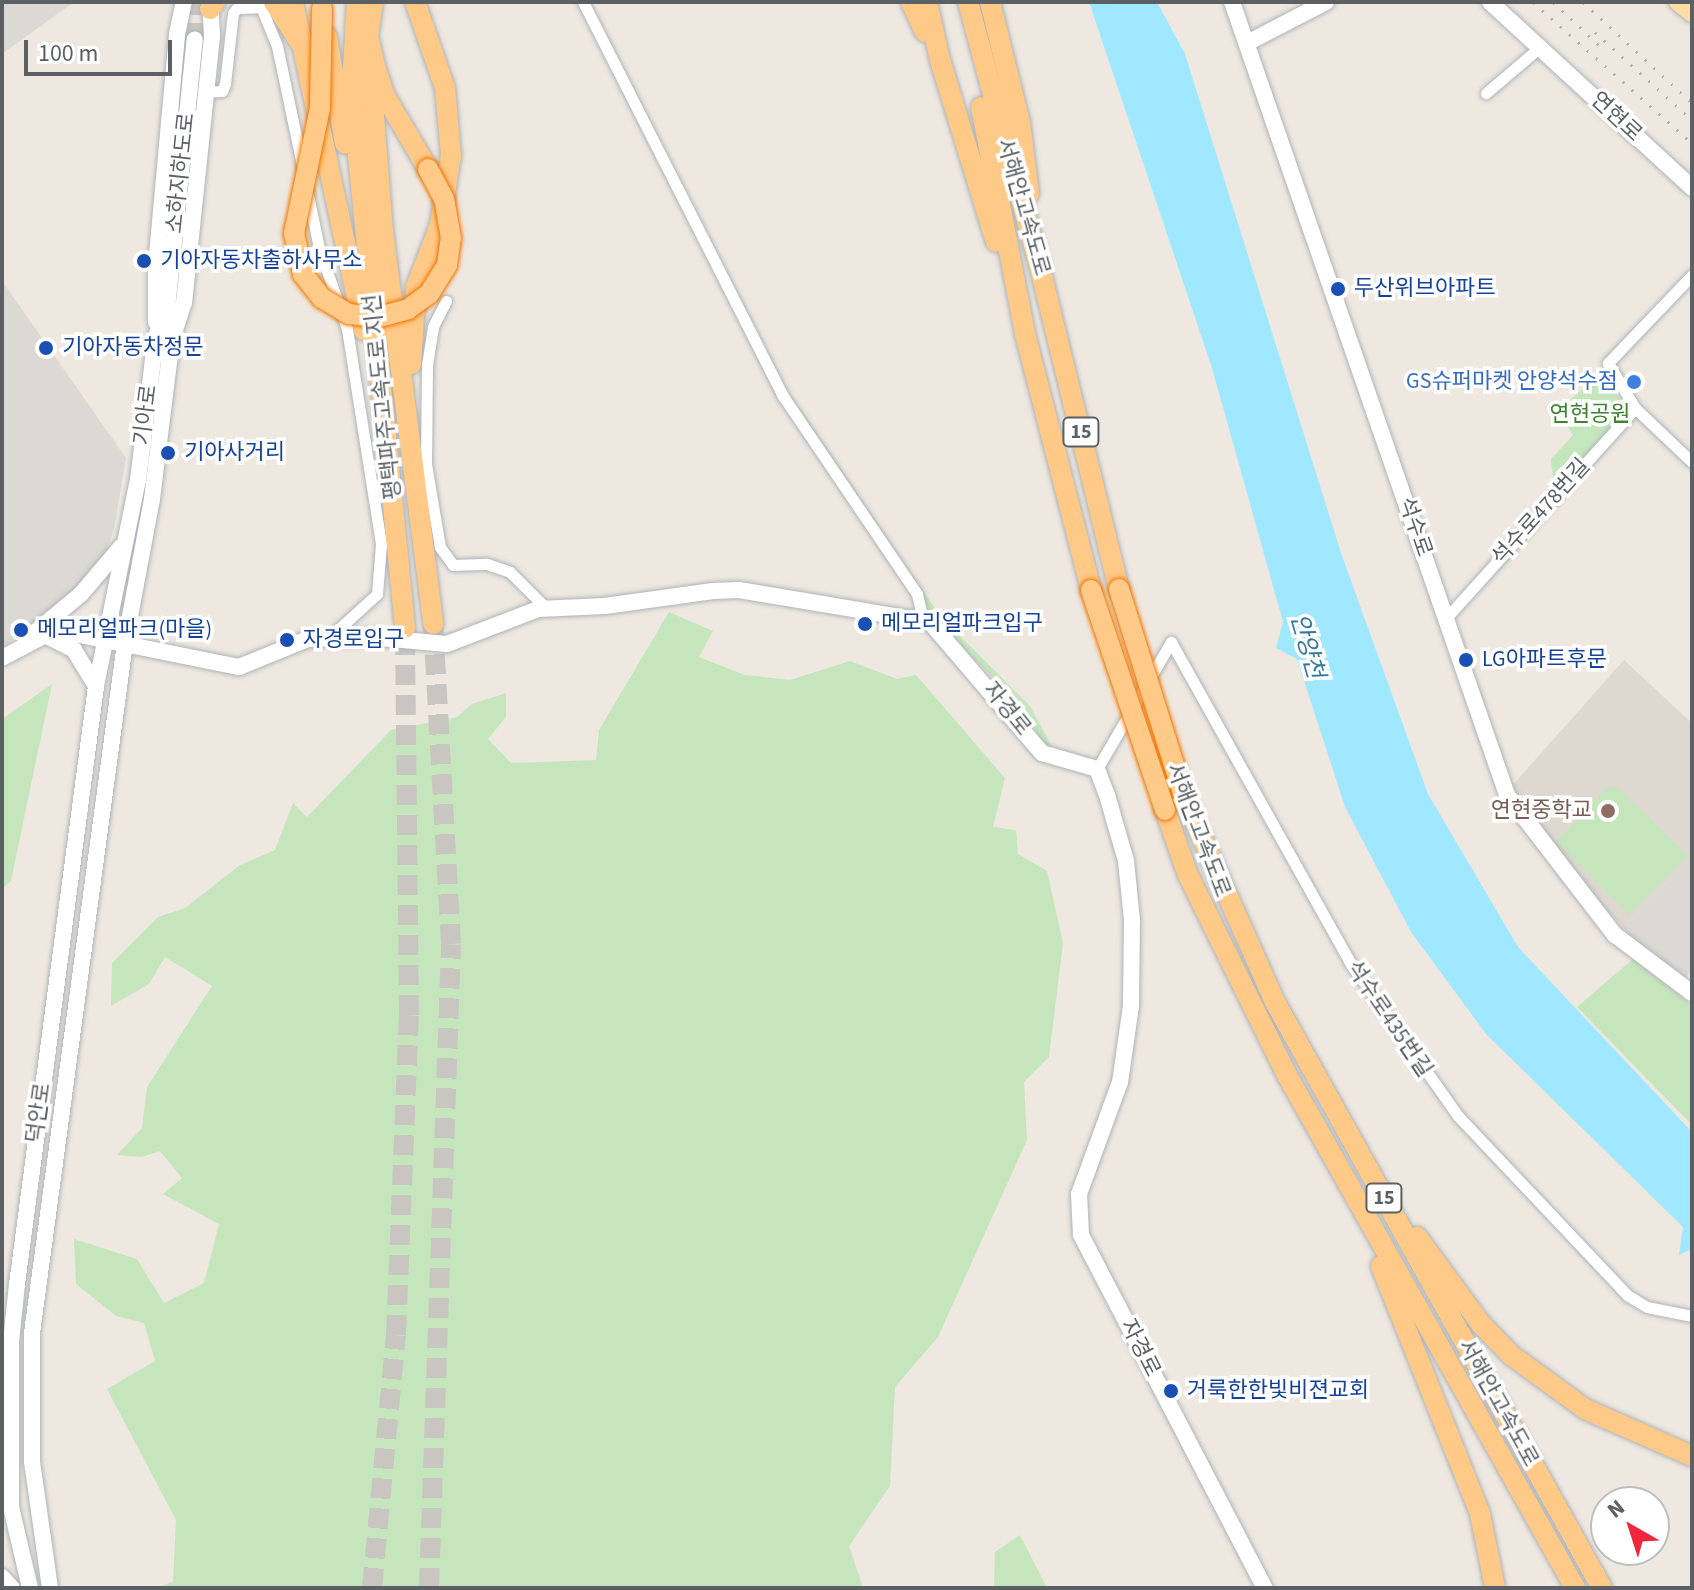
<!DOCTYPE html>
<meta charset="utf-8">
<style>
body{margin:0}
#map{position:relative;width:1694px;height:1590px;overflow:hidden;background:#eee8e1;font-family:"Source Sans 3","Noto Sans KR",sans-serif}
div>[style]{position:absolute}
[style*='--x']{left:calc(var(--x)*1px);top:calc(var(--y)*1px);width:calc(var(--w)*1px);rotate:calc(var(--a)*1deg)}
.industrial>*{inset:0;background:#dcd8d4}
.education>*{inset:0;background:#ded8d0}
.green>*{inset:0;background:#c5e6bd}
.water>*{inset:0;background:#a0e8ff}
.secondary-tunnel>*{height:16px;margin-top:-8px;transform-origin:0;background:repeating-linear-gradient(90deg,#c9c6c2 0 16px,transparent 0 24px)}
.highway-tunnel>*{height:20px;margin-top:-10px;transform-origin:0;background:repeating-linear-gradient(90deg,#c9c6c2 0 20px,transparent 0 30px)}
.roads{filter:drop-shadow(0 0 2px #afb4b8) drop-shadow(0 0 2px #afb4b8)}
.street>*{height:11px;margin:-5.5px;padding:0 5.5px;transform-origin:5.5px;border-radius:5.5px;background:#fff}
.secondary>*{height:16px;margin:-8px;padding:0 8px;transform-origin:8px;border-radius:8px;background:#fff}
.primary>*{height:18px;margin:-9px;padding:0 9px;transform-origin:9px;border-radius:9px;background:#ffdea5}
.highway>*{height:20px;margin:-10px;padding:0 10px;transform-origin:10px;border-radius:10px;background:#ffc987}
.rail>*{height:3px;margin-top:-1.5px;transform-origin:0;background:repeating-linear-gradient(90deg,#b1b2b3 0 2px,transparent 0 12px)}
.bridges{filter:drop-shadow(0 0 2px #ef7500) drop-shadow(0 0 2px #ef7500)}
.highway-bridge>*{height:20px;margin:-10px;padding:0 10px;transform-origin:10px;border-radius:10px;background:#ffc987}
.dots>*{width:22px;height:22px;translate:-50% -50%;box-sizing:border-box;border:4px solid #fff;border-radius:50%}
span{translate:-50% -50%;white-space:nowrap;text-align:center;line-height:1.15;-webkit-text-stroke:7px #fff;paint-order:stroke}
.shield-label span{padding:2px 6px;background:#fff;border:2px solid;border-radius:6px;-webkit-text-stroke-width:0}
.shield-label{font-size:20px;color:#5a6063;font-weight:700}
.street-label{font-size:22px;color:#5a6063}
.transit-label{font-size:22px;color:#164399}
.left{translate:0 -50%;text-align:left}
.shop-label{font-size:22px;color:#366cbe}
.right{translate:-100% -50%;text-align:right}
.park-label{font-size:22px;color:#3e8331}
.education-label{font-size:22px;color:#785e54}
.water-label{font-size:24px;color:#337999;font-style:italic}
.frame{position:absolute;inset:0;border:4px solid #5a6063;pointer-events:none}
.north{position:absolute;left:1590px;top:1486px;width:80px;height:80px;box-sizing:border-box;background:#fff;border:2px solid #bdbfc1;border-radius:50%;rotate:321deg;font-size:22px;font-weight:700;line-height:32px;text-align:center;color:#5a6063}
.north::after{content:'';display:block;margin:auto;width:28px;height:36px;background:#ef263e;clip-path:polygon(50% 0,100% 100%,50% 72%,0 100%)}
.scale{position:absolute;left:24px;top:40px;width:148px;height:36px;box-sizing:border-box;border:4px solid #5a6063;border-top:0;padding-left:10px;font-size:24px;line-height:28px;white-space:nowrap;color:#5a6063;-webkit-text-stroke:6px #fff;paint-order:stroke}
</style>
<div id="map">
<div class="industrial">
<div style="clip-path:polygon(2px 2px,74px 2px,2px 54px)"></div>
<div style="clip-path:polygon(2px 281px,126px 458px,114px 529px,103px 560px,61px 606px,2px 647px)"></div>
<div style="clip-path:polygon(1692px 857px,1692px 971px,1680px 981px,1623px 928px)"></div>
</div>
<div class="education">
<div style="clip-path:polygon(1624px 660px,1692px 723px,1692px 857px,1623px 928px,1540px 835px,1510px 788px)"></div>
</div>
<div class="green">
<div style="clip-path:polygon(1603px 374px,1628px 411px,1560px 485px,1553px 479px,1551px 459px,1573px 435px,1557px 409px)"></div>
<div style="clip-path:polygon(792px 397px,940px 616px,1030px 706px,1056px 754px,1042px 743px,1025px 711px,926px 609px,786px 402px)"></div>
<div style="clip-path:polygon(669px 612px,713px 631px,699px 657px,745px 675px,790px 680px,850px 661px,897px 679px,916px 675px,1005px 778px,993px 827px,1016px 830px,1018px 854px,1047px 871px,1063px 943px,1049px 1057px,1024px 1082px,1027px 1140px,938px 1337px,895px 1387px,890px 1486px,849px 1546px,863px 1588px,159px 1588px,173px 1581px,176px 1520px,107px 1389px,155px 1361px,144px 1323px,116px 1316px,76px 1284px,74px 1239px,137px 1259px,164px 1303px,204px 1283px,219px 1224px,163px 1194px,182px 1178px,160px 1151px,141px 1157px,117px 1155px,142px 1128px,147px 1087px,212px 986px,165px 957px,149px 984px,111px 1006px,112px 963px,158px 917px,185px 908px,240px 865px,275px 850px,293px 803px,307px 817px,391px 730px,457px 717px,472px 704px,506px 693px,506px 717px,488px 739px,511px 763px,596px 760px,599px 730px)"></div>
<div style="clip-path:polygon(52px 684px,11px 881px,2px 889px,2px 719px)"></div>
<div style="clip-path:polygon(1607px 787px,1617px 787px,1688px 855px,1629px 914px,1556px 842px)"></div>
<div style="clip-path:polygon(1633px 959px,1692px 1005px,1692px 1125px,1577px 1007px)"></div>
<div style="clip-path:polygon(1020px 1535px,1047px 1588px,994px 1588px,995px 1552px)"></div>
</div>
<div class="water">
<div style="clip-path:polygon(1089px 2px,1157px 2px,1185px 54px,1341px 553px,1428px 794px,1518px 947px,1692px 1132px,1692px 1249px,1679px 1255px,1683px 1227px,1486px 1034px,1411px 932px,1345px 807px,1297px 659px,1276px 648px,1283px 622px,1212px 368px)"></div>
</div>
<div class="secondary-tunnel">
<div style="--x:195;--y:39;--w:37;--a:-87"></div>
</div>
<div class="highway-tunnel">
<div style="--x:372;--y:1588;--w:254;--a:-84.6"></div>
<div style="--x:396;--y:1335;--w:320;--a:-87.7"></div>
<div style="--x:409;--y:1015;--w:387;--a:-90.6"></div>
<div style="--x:429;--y:1588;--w:644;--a:-88.04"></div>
<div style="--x:451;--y:944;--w:320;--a:-93.2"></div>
</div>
<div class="roads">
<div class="street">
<div style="--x:583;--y:2;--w:442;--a:63.1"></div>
<div style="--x:783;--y:396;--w:239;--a:55.9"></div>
<div style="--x:917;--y:594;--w:26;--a:77"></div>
<div style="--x:206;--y:92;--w:16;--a:-4"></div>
<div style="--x:222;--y:91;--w:8;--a:-67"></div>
<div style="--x:225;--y:84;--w:71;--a:-83.6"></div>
<div style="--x:233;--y:13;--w:6;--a:-51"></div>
<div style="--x:237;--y:8;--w:24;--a:-2"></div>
<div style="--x:261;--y:7;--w:42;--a:67.7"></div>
<div style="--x:277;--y:46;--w:126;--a:78.1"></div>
<div style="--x:1486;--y:93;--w:71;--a:-40.4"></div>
<div style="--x:307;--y:190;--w:59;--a:78.3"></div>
<div style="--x:319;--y:248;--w:86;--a:70.9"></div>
<div style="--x:347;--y:329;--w:218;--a:81"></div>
<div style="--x:381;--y:544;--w:50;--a:94.6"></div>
<div style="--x:377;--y:594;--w:62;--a:137.6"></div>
<div style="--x:1692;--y:275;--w:122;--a:133.7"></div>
<div style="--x:1608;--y:363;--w:52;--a:59"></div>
<div style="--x:1635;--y:408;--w:79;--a:43.5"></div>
<div style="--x:446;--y:301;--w:29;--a:117"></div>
<div style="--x:433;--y:327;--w:38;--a:99"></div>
<div style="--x:427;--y:365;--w:99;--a:90.6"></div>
<div style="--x:426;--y:464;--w:84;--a:80.4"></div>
<div style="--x:440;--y:547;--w:22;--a:54"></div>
<div style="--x:453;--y:565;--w:34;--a:-2"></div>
<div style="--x:487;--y:564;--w:24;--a:19"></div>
<div style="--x:510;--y:572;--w:49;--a:45"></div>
<div style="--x:1447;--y:617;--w:281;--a:-48"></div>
<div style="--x:1171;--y:642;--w:365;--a:60.8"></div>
<div style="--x:1349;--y:961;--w:189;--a:54.9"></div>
<div style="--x:1458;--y:1116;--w:246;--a:46.6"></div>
<div style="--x:1627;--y:1295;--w:23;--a:31"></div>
<div style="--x:1647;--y:1307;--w:46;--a:11.3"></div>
<div style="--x:1097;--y:769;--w:147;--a:-59.8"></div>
</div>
<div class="secondary">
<div style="--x:1232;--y:2;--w:839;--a:70.87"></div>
<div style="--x:1507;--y:795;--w:177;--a:52.4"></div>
<div style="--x:1615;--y:935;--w:96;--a:37"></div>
<div style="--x:1490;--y:2;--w:275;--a:42.6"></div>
<div style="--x:1249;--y:42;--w:87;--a:-27.5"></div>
<div style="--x:156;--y:322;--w:56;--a:-90"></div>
<div style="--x:156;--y:266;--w:233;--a:-84.8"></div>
<div style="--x:177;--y:34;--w:33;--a:-78"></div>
<div style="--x:174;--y:333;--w:32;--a:-72"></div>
<div style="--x:184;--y:303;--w:268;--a:-84"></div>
<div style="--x:212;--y:36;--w:34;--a:-93"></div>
<div style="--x:33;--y:634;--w:62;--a:-39.8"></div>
<div style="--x:81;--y:594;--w:62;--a:-49.6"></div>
<div style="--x:45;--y:635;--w:33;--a:27"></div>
<div style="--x:74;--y:650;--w:42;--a:58.6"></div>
<div style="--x:2;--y:658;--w:60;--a:-27.8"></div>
<div style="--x:55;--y:630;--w:188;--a:11.4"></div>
<div style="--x:239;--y:667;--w:74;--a:-22.1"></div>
<div style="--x:308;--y:639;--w:62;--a:-1.8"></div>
<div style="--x:370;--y:637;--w:77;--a:5.2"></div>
<div style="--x:447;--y:644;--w:97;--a:-21"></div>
<div style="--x:538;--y:609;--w:67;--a:-2.6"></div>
<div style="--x:605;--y:606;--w:109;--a:-7.9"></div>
<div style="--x:713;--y:591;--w:26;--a:-2"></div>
<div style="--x:739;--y:590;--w:194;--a:9.5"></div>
<div style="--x:930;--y:622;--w:172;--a:49.5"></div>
<div style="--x:1042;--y:753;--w:57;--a:16.2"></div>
<div style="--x:1097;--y:769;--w:28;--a:69"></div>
<div style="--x:1107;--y:795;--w:69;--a:73.9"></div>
<div style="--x:1126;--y:861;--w:59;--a:84.2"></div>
<div style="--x:1132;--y:920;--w:86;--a:90.7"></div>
<div style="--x:1131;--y:1006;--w:77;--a:98.2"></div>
<div style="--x:1120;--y:1082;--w:119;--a:110.1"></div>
<div style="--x:1079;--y:1194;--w:41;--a:87.2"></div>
<div style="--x:1081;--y:1235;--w:398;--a:62.5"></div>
<div style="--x:2;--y:1577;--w:15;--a:48"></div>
<div style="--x:30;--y:1588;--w:83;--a:-103.2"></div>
<div style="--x:11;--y:1507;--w:165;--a:-90"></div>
<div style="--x:11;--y:1342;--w:58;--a:-84.1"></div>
<div style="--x:17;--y:1284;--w:603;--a:-82.47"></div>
<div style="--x:96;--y:686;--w:210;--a:-78.5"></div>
<div style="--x:138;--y:480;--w:145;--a:-82.9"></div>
<div style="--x:156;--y:336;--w:30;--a:-69"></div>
<div style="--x:167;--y:308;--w:270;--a:-84.1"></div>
<div style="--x:50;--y:1588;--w:127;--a:-98.1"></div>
<div style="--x:32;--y:1462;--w:129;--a:-90"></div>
<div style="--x:32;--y:1333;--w:696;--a:-82.32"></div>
<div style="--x:125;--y:643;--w:147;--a:-79.4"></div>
<div style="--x:152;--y:499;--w:161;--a:-82.9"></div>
<div style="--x:172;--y:339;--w:29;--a:-100"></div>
</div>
<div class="primary">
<div style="--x:1678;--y:2;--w:18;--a:38"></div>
</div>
<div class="highway">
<div style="--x:274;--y:2;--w:56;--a:57.4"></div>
<div style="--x:293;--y:2;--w:336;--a:77.8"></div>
<div style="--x:357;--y:2;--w:82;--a:93.5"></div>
<div style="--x:352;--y:84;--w:62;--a:85.4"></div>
<div style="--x:357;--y:146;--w:484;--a:84.3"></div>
<div style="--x:373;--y:2;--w:35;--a:98"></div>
<div style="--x:368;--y:37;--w:36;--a:76"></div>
<div style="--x:377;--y:72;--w:25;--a:72"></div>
<div style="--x:385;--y:96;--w:85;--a:59.5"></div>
<div style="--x:911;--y:2;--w:33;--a:65"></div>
<div style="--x:927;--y:2;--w:59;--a:77.4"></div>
<div style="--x:940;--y:60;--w:190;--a:72.9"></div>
<div style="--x:968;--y:2;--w:284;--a:74.9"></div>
<div style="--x:1042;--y:276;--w:322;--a:76.2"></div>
<div style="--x:990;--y:2;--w:124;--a:76"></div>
<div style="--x:1020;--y:122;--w:72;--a:82.8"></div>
<div style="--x:210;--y:9;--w:9;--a:-54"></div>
<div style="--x:327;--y:37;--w:108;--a:80.4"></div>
<div style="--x:368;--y:37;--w:195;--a:85.6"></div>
<div style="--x:383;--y:231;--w:396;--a:82.7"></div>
<div style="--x:981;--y:107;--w:231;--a:79"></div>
<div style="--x:1025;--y:334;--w:264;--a:75.5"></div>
<div style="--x:411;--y:364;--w:77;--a:-86.3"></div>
<div style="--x:416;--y:287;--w:66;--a:-68.8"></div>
<div style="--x:440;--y:225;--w:71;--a:-81.1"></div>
<div style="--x:451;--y:155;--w:67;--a:-95.1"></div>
<div style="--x:445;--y:88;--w:91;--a:-109.2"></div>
<div style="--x:1185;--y:800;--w:221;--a:66"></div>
<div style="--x:1275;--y:1002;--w:671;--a:60.84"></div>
<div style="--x:1165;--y:810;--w:69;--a:70.5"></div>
<div style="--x:1188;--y:875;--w:223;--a:63.7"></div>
<div style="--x:1287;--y:1075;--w:588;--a:60.69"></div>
<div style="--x:1417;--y:1237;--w:108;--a:53.7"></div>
<div style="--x:1481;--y:1324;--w:43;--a:45.9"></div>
<div style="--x:1511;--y:1355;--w:92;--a:36.1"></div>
<div style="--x:1585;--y:1409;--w:117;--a:23.7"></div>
<div style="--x:1381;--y:1266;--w:267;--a:68.2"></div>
<div style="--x:1480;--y:1514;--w:76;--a:78.5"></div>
</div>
</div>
<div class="rail">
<div style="--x:1533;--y:2;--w:213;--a:41.6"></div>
<div style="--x:1553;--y:2;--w:64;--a:43.1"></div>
<div style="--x:1583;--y:2;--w:149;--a:42.8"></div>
<div style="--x:1595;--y:32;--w:131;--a:42.2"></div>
</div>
<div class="bridges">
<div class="highway-bridge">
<div style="--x:322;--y:9;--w:99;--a:91.2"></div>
<div style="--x:320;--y:108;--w:128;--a:101.7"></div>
<div style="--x:294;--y:233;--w:42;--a:77.6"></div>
<div style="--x:303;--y:274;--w:31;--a:52"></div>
<div style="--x:322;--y:298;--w:31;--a:31"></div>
<div style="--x:349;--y:314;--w:30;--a:6"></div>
<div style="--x:379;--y:317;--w:30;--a:-15"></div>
<div style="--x:408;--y:309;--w:26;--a:-36"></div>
<div style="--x:429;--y:294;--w:34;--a:-58"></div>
<div style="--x:447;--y:265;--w:27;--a:-82"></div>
<div style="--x:451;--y:238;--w:40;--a:-100"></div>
<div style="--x:444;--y:199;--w:34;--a:-118"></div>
<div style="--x:1119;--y:589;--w:221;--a:72.6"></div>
<div style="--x:1091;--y:590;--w:232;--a:71.4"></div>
</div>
</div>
<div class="dots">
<div style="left:144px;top:261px;background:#1a4fb4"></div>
<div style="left:1338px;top:289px;background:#1a4fb4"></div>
<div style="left:46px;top:348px;background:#1a4fb4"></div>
<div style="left:1634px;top:382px;background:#3f7fe0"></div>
<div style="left:168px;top:453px;background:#1a4fb4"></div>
<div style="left:865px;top:624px;background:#1a4fb4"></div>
<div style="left:21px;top:630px;background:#1a4fb4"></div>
<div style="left:287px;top:640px;background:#1a4fb4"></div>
<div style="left:1466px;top:660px;background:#1a4fb4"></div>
<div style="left:1608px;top:811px;background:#8d6e63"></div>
<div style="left:1171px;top:1391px;background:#1a4fb4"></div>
</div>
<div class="shield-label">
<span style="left:1081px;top:432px">15</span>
<span style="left:1384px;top:1198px">15</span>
</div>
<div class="street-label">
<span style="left:1616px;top:117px;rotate:43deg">연현로</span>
<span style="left:181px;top:173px;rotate:-84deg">소하지하도로</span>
<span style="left:1023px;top:207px;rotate:74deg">서해안고속도로</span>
<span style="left:383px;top:397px;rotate:-96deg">평택파주고속도로 지선</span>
<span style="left:146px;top:415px;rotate:-83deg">기아로</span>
<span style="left:1541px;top:512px;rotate:-48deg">석수로478번길</span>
<span style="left:1415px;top:527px;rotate:71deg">석수로</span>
<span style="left:1007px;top:709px;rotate:51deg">자경로</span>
<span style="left:1198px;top:830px;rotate:69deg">서해안고속도로</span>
<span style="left:1389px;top:1019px;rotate:56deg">석수로435번길</span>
<span style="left:39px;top:1113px;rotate:-82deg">덕안로</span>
<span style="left:1140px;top:1348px;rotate:63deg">자경로</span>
<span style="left:1498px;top:1403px;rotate:61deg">서해안고속도로</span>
</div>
<div class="transit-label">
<span class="left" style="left:160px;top:261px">기아자동차출하사무소</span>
<span class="left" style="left:1354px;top:289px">두산위브아파트</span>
<span class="left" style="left:62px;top:348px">기아자동차정문</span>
<span class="left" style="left:184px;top:453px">기아사거리</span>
<span class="left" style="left:881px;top:624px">메모리얼파크입구</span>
<span class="left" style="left:37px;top:630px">메모리얼파크(마을)</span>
<span class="left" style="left:303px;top:640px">자경로입구</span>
<span class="left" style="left:1482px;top:660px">LG아파트후문</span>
<span class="left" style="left:1187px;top:1391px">거룩한한빛비젼교회</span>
</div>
<div class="shop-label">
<span class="right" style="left:1618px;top:382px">GS슈퍼마켓 안양석수점</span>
</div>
<div class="park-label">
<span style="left:1590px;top:415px">연현공원</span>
</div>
<div class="education-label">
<span class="right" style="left:1592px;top:811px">연현중학교</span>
</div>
<div class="water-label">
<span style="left:1307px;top:646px;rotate:74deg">안양천</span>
</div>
<div class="frame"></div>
<div class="north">N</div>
<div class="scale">100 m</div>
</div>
